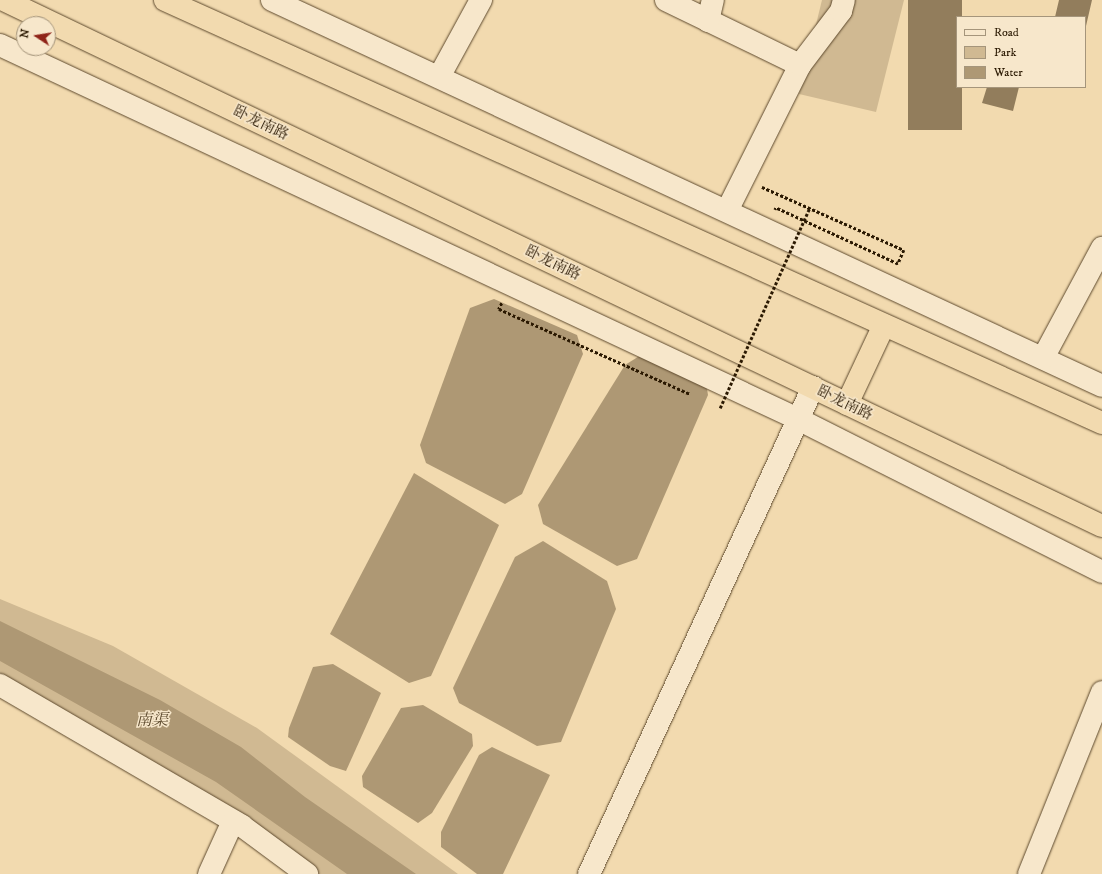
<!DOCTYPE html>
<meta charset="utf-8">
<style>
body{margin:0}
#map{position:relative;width:1102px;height:874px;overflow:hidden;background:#f2daaf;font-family:"IM FELL DW Pica","Noto Serif SC",serif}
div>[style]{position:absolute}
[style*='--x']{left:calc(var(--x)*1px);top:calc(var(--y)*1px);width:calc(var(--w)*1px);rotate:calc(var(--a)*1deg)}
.green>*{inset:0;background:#d0b992}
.water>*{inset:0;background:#ae9874}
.building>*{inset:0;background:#927d5c;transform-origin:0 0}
.path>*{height:2.5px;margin-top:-1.25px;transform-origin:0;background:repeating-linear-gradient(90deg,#2b1902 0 3px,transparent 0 5px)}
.roads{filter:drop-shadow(0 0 1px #5d492d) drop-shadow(0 0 1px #5d492d)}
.minor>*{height:22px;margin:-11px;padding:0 11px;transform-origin:11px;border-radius:11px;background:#f7e7cb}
.highway>*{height:22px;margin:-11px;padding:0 11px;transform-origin:11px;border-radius:11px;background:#f2daaf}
.path-bridge>*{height:2.5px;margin-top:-1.25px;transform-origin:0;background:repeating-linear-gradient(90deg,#2b1902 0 3px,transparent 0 5px)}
span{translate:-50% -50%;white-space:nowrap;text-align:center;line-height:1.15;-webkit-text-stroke:3px #f7e7cb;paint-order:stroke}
.street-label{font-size:15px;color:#2b1902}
.water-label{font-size:16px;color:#5f4c30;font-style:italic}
.legend{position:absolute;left:956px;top:16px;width:130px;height:72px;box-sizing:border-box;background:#f7e7cb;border:1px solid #a5957b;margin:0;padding:5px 7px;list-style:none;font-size:12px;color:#2b1902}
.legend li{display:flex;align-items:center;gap:8px;height:20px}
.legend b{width:20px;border:1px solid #a5957b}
.north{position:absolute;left:16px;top:16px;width:40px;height:40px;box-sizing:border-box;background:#f7e7cb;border:1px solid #a5957b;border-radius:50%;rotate:282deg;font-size:11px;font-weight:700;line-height:16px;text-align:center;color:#2b1902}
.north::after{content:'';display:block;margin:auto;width:14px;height:18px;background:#8f2418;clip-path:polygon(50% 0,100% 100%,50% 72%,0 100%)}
</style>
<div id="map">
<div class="green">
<div style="clip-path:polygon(822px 0,904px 0,876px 112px,799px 94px)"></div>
<div style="clip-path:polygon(0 599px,113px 646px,257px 728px,458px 874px,307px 874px,0 685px)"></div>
</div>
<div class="water">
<div style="clip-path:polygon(494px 299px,577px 335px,583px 354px,522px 494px,505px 504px,426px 463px,420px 445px,470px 308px)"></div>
<div style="clip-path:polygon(641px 355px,706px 383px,708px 395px,637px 559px,617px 566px,543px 524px,538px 505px,625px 365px)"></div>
<div style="clip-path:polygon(414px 473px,499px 525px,431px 676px,409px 683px,330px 634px)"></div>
<div style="clip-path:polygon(543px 541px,607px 581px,616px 609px,561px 742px,537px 746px,459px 703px,453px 688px,515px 557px)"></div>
<div style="clip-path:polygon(0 621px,160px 700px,241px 747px,305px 797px,416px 874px,347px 874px,216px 782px,0 661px)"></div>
<div style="clip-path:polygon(333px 664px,381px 693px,346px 771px,330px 766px,288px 737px,289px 728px,313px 667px)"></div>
<div style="clip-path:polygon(423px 705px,472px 734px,473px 746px,432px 813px,418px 823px,363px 787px,362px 776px,401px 708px)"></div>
<div style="clip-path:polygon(492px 747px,550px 775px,503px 874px,477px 874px,441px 847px,441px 832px,479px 755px)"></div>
</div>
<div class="building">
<div style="left:908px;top:0;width:54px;height:130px"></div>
<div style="clip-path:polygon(1059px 0,1092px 0,1086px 26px,1085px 17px,1055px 17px)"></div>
<div style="clip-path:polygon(987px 87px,1019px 87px,1013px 111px,982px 103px)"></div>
</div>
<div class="path">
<div style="--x:762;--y:187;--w:155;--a:23.9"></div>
<div style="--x:904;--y:250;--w:15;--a:113"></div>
<div style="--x:898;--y:264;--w:134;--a:-155.3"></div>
<div style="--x:776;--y:208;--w:2;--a:117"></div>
<div style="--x:502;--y:303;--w:7;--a:117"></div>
<div style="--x:499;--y:309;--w:209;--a:24"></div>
</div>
<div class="roads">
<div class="minor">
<div style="--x:272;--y:0;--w:915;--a:24.94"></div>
<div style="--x:666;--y:0;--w:149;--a:25.9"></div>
<div style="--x:800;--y:65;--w:163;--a:116.6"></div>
<div style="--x:708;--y:21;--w:22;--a:-77"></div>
<div style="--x:0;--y:45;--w:881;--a:25.11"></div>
<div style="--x:798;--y:419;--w:340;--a:26.7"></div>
<div style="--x:800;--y:65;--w:68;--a:-52.8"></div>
<div style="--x:841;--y:11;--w:11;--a:-75"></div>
<div style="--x:439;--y:77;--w:88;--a:-61.4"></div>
<div style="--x:1043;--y:358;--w:125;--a:-61.8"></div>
<div style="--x:0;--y:685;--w:280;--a:30.2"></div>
<div style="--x:242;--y:826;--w:81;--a:36.4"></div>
<div style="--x:209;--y:874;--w:58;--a:-65.6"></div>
<div style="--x:589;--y:874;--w:536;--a:-65.3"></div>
<div style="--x:1029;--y:874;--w:196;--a:-68.1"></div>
</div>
<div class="highway">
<div style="--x:4;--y:0;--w:1217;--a:25.6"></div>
<div style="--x:165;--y:0;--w:1028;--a:24.3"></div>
<div style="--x:847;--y:404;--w:87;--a:-64.9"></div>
</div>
</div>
<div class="path-bridge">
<div style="--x:720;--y:408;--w:220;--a:-65.9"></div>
</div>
<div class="street-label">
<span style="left:261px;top:123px;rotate:26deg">卧龙南路</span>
<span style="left:553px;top:263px;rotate:26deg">卧龙南路</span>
<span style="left:845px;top:403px;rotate:26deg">卧龙南路</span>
</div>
<div class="water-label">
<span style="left:152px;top:720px">南渠</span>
</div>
<ul class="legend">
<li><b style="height:5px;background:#f7e7cb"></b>Road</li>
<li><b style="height:11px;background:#d0b992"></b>Park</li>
<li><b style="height:11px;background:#ae9874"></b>Water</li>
</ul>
<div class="north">N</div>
</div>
